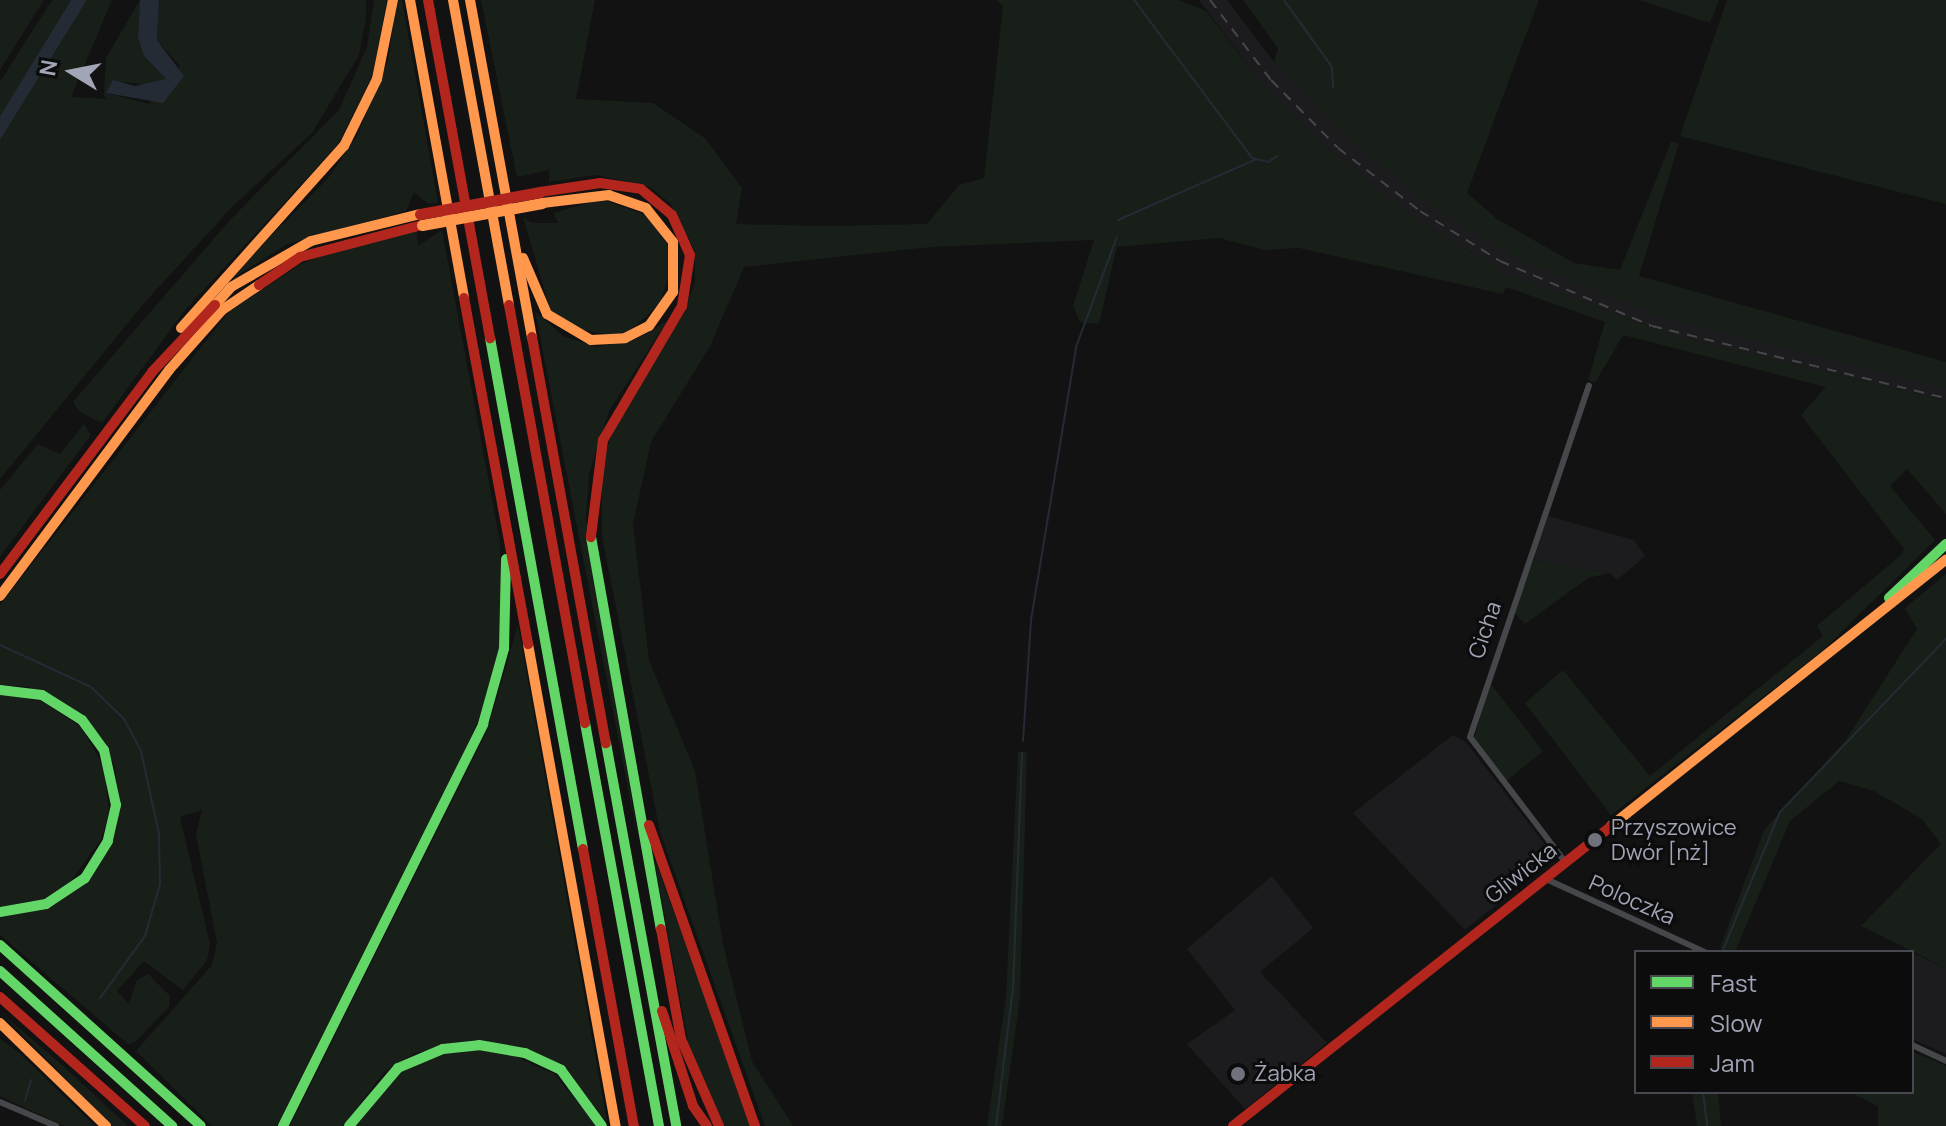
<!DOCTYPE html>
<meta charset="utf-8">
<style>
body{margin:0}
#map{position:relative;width:1946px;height:1126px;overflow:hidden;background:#121212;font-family:Manrope,sans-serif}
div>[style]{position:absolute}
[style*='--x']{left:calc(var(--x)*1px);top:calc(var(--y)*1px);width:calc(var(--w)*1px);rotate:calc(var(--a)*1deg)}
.built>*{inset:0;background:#1c1c1e}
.green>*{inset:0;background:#181f19}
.water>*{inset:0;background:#242b34}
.stream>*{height:2px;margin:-1px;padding:0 1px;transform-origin:1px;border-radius:1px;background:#242b34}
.street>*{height:6px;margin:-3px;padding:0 3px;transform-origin:3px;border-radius:3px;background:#45474b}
.fast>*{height:10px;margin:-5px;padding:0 5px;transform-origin:5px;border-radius:5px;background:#63d668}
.slow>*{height:10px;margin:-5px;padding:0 5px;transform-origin:5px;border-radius:5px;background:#ff974d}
.jam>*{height:10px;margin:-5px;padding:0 5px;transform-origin:5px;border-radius:5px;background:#b3261e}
.rail>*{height:2px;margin-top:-1px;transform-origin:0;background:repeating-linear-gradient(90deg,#45474a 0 10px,transparent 0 18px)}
.slow-bridge>*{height:11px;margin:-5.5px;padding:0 5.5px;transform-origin:5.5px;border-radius:5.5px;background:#ff974d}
.jam-bridge>*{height:11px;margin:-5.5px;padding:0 5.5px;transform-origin:5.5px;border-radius:5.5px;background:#b3261e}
.dots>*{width:22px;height:22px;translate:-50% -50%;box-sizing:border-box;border:4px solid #0c0c0d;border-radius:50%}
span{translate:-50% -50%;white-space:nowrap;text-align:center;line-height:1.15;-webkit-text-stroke:6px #0c0c0d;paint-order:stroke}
.street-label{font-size:22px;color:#a1a5b5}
.poi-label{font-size:22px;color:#a1a5b5}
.left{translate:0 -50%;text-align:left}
.legend{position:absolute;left:1634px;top:950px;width:280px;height:144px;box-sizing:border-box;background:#0c0c0d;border:2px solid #484950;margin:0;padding:10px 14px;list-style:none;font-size:24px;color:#a1a5b5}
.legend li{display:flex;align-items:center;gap:16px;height:40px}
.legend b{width:40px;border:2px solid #484950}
.north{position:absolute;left:32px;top:32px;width:80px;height:80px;-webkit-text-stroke:6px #0c0c0d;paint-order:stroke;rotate:280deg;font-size:22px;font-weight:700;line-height:32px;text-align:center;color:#a1a5b5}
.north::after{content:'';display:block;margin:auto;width:28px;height:36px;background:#a1a5b5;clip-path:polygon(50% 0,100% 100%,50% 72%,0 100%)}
</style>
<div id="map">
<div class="built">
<div style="clip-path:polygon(1199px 0,1227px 0,1274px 62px,1345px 136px,1433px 207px,1519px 259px,1665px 318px,1946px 387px,1946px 401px,1675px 336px,1509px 275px,1410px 216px,1316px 138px,1264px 86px)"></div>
<div style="clip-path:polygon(1548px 516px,1634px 540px,1645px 556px,1617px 580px,1610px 573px,1534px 560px)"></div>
<div style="clip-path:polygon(1453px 735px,1466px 742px,1555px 858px,1465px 930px,1353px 813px)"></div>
<div style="clip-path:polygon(1272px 876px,1313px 928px,1260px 972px,1327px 1043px,1245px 1109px,1187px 1044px,1235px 1010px,1187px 949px)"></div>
<div style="clip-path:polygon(1912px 953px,1946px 968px,1946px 1054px,1912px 1039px)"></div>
</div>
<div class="green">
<div style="clip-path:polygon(0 0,44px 0,0 70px)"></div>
<div style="clip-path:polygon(52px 0,71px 0,0 116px,0 82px)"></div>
<div style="clip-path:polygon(87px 0,112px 0,71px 97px,108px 99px,104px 96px,106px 58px,140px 0,138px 38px,144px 56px,166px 79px,152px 85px,124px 82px,106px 93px,149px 104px,180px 66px,157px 40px,159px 0,366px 0,366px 18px,359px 55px,312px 133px,233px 206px,145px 302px,0 479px,0 140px)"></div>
<div style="clip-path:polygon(374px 0,387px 0,373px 74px,338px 144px,185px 310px,102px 423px,80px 412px,73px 402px,78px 396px,230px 220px,339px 110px,367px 47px)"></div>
<div style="clip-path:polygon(397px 0,402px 0,438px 203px,429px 204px,414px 192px,406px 211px,287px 244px,223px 285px,329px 177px,357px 136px,388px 61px)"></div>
<div style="clip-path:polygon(481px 0,595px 0,576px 99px,653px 103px,706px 139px,742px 188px,736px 224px,824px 226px,927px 224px,959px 185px,984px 178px,1003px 6px,996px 0,1179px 0,1206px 11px,1264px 86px,1316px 138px,1410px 216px,1509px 275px,1675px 336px,1946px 401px,1946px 514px,1907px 469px,1890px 486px,1935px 540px,1823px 650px,1611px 815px,1525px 703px,1563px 670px,1650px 776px,1823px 636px,1817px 626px,1901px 555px,1904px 549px,1801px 415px,1826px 387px,1623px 335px,1595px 383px,1588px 380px,1605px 322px,1506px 287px,1503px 294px,1299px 248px,1265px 250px,1219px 238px,1117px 247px,1099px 324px,1080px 322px,1073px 306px,1094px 240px,931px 247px,744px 267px,710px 346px,651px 442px,633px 524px,649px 660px,695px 771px,723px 944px,752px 1061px,793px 1126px,765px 1126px,660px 832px,602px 536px,602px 463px,617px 419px,682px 316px,695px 283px,695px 251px,670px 203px,650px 187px,596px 175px,549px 182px,549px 170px,517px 177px)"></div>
<div style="clip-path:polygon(1243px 0,1539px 0,1467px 193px,1497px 219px,1574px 263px,1620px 270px,1671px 142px,1679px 143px,1639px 276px,1946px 362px,1946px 387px,1665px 318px,1519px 259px,1433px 207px,1345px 136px,1274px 62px,1278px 48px)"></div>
<div style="clip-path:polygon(1639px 0,1719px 0,1710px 23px)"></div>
<div style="clip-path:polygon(1727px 0,1946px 0,1946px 204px,1680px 136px)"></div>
<div style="clip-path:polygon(601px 199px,648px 216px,667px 245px,671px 268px,660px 304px,629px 331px,613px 335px,576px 329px,550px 309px,523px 217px,532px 223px,558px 223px,554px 213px)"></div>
<div style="clip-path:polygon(417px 230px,418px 246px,442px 230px,500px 542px,502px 639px,485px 705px,465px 750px,277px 1126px,212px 1126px,136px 1051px,212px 965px,217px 943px,196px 834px,202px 810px,180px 817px,210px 944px,207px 960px,183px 990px,144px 961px,117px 991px,129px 1004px,137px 980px,148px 974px,170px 996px,169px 1007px,135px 1042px,128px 1044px,0 935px,0 915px,56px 904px,92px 875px,116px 831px,120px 803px,114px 764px,82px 714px,29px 687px,0 685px,0 605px,230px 310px,301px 264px,343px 247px)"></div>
<div style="clip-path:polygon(535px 311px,563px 336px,597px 347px,637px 339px,667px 321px,609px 411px,589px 474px,586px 519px,639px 845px)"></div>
<div style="clip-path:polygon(84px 424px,91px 435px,0 557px,0 490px,38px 444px,60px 454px)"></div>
<div style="clip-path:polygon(1534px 560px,1610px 573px,1588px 578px,1525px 624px,1513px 611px)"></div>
<div style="clip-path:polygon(1946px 574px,1946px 968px,1861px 926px,1941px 844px,1922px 819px,1874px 791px,1839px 781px,1790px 821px,1735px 952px,1726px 952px,1720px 948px,1764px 830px,1845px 741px,1917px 629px,1905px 608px)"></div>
<div style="clip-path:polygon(518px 625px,607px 1122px,569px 1074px,476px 1041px,415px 1053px,384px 1072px,343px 1126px,290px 1126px,487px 731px)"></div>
<div style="clip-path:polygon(1490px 683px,1543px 751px,1506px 781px,1473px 742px)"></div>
<div style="clip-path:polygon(0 694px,41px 701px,81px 727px,104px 767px,109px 812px,101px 840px,67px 886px,45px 899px,0 907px)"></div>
<div style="clip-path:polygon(1018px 751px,1027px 753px,1020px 998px,1002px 1126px,987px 1126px,1006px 997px)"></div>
<div style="clip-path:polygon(654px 858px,747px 1112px,750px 1126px,725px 1126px,691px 1057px)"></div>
<div style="clip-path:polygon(0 1012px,61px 1064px,128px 1126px,112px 1126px)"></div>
<div style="clip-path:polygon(0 1039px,17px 1051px,95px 1126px,64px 1126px,0 1096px)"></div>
<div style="clip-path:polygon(474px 1049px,515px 1056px,554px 1074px,598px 1126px,353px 1126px,374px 1093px,401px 1072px,446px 1052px)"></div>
<div style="clip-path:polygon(1912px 1051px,1946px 1066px,1946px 1126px,1878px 1126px,1878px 1106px,1850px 1092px,1912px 1092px)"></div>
<div style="clip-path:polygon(1692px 1092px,1718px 1092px,1721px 1126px,1697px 1126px)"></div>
</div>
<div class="water">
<div style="clip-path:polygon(71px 0,87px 0,0 140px,0 116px)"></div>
<div style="clip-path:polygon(140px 0,159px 0,157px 40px,184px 76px,163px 103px,106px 93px,113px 80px,135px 86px,166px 79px,144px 56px,138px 38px)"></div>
</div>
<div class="stream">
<div style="--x:1134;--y:0;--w:197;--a:53.2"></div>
<div style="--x:1252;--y:158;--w:16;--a:14"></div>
<div style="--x:1268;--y:162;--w:11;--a:-34"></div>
<div style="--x:1284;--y:0;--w:82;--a:54.4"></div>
<div style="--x:1332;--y:67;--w:21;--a:87"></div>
<div style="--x:1118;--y:220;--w:150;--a:-23.7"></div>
<div style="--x:0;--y:645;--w:100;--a:24.8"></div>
<div style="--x:91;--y:687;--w:46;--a:44.1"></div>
<div style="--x:124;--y:719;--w:36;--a:62"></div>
<div style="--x:141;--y:751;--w:85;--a:77.8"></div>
<div style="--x:159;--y:834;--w:50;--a:88.9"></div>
<div style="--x:160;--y:884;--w:54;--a:106.1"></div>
<div style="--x:145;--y:936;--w:77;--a:126"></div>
<div style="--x:1023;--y:741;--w:121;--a:-86.2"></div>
<div style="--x:1031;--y:620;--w:277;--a:-80.6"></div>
<div style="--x:1076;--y:347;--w:117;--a:-69.6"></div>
<div style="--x:1723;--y:950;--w:149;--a:-67.6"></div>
<div style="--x:1780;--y:812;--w:240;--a:-46.2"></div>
<div style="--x:1703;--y:1092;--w:34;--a:83"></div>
<div style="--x:25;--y:1100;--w:21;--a:-73"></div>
<div style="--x:996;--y:1126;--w:139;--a:-83"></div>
<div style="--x:1013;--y:988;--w:235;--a:-87.8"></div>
</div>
<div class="street">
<div style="--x:1566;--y:863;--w:158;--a:-127.3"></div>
<div style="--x:1470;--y:737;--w:371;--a:-71.3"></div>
<div style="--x:1546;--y:879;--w:175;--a:24.7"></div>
<div style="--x:1912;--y:1045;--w:38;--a:25"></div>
<div style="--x:0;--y:1102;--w:61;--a:23.2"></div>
</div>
<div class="fast">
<div style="--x:490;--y:338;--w:519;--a:79.69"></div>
<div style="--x:591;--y:537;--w:398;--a:79.9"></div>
<div style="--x:1889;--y:598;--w:79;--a:-43.5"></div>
<div style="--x:0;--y:690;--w:42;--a:6.8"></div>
<div style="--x:42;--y:695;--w:47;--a:32"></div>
<div style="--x:82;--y:720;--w:37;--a:54"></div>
<div style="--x:104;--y:750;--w:56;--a:77.7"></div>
<div style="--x:116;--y:805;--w:37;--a:103"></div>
<div style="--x:108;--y:841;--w:44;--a:121.9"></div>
<div style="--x:85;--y:878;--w:47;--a:146.3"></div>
<div style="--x:46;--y:904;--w:47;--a:170.1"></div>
<div style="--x:585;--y:723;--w:410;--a:79.6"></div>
<div style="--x:606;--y:743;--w:389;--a:79.6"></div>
<div style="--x:0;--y:945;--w:270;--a:42"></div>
<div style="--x:0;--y:971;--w:232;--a:42"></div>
<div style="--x:283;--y:1126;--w:449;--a:-63.5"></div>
<div style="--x:483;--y:724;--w:78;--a:-74.4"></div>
<div style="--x:504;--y:649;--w:90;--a:-88.7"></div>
<div style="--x:349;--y:1126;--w:76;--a:-49.8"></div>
<div style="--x:398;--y:1068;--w:49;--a:-22.9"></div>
<div style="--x:443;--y:1049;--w:36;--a:-6"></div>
<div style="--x:479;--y:1045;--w:47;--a:9.9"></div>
<div style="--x:525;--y:1053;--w:40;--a:25"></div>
<div style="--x:561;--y:1070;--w:69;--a:53.8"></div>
</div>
<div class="slow">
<div style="--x:410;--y:0;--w:303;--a:79.7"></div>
<div style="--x:453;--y:0;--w:310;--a:79.6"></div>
<div style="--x:470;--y:0;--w:343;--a:79.6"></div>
<div style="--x:523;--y:258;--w:61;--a:66.8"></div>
<div style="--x:547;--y:314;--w:51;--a:30.6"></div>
<div style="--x:591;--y:340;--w:34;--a:-3"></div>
<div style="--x:625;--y:338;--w:27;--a:-27"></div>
<div style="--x:649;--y:326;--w:42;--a:-54.8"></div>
<div style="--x:673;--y:292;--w:50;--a:-90"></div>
<div style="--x:673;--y:242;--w:43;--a:-128.5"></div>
<div style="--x:646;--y:208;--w:39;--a:-161"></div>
<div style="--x:609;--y:195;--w:67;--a:173.2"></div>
<div style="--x:215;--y:305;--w:24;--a:-48"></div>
<div style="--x:231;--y:287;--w:92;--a:-29.9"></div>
<div style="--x:311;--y:241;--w:112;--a:-13.9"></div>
<div style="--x:181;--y:328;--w:244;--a:-48.2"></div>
<div style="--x:344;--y:146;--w:75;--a:-63.8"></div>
<div style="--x:377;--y:79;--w:81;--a:-78.6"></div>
<div style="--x:0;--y:596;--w:282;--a:-53.2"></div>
<div style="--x:169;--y:370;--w:80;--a:-48.5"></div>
<div style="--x:222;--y:310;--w:45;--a:-34"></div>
<div style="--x:528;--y:644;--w:490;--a:79.7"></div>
<div style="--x:1611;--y:826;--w:428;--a:-38.5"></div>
<div style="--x:0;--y:1023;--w:148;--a:44.2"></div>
</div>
<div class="jam">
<div style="--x:428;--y:0;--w:344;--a:79.6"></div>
<div style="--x:540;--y:192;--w:61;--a:-8.5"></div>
<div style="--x:600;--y:183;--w:41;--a:8.3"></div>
<div style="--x:641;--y:189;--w:40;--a:40"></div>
<div style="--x:672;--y:215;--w:44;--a:65.8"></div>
<div style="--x:690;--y:255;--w:52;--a:98.9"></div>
<div style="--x:682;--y:306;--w:156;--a:120.5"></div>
<div style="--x:603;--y:440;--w:98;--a:97.1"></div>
<div style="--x:259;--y:285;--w:50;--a:-34.3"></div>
<div style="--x:300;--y:257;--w:126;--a:-14.7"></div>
<div style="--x:464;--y:298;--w:352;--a:79.5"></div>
<div style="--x:509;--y:305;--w:425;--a:79.7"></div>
<div style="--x:532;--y:337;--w:413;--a:79.7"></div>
<div style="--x:0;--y:574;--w:253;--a:-53"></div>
<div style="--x:152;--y:372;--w:92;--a:-46.8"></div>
<div style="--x:649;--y:825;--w:319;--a:70.6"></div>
<div style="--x:583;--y:849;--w:282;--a:79.6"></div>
<div style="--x:661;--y:929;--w:112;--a:79.7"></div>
<div style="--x:681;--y:1039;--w:95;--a:66.4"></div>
<div style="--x:0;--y:997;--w:194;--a:41.7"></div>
<div style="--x:662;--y:1011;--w:100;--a:71.9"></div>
<div style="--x:693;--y:1106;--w:24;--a:55"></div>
<div style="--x:1233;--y:1126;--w:483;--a:-38.4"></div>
</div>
<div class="rail">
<div style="--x:1210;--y:0;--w:101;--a:52.7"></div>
<div style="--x:1271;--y:80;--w:95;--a:45.4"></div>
<div style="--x:1338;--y:148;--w:103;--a:37.5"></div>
<div style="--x:1420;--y:211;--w:94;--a:32"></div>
<div style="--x:1500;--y:261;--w:165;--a:23.2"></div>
<div style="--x:1652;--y:326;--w:303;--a:13.8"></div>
</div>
<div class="slow-bridge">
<div style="--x:422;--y:225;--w:122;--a:-10.4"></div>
</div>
<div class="jam-bridge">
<div style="--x:420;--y:214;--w:122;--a:-10.4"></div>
</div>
<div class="dots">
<div style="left:1595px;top:840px;background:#6f727c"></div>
<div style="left:1238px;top:1074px;background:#6f727c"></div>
</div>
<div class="street-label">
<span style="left:1485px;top:630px;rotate:-71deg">Cicha</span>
<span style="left:1521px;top:873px;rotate:-38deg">Gliwicka</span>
<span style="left:1632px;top:900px;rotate:24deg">Poloczka</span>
</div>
<div class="poi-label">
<span class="left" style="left:1611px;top:840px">Przyszowice<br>Dwór [nż]</span>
<span class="left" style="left:1254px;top:1074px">Żabka</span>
</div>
<ul class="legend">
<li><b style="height:10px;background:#63d668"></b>Fast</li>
<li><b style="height:10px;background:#ff974d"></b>Slow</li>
<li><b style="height:10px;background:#b3261e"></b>Jam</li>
</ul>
<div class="north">N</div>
</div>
